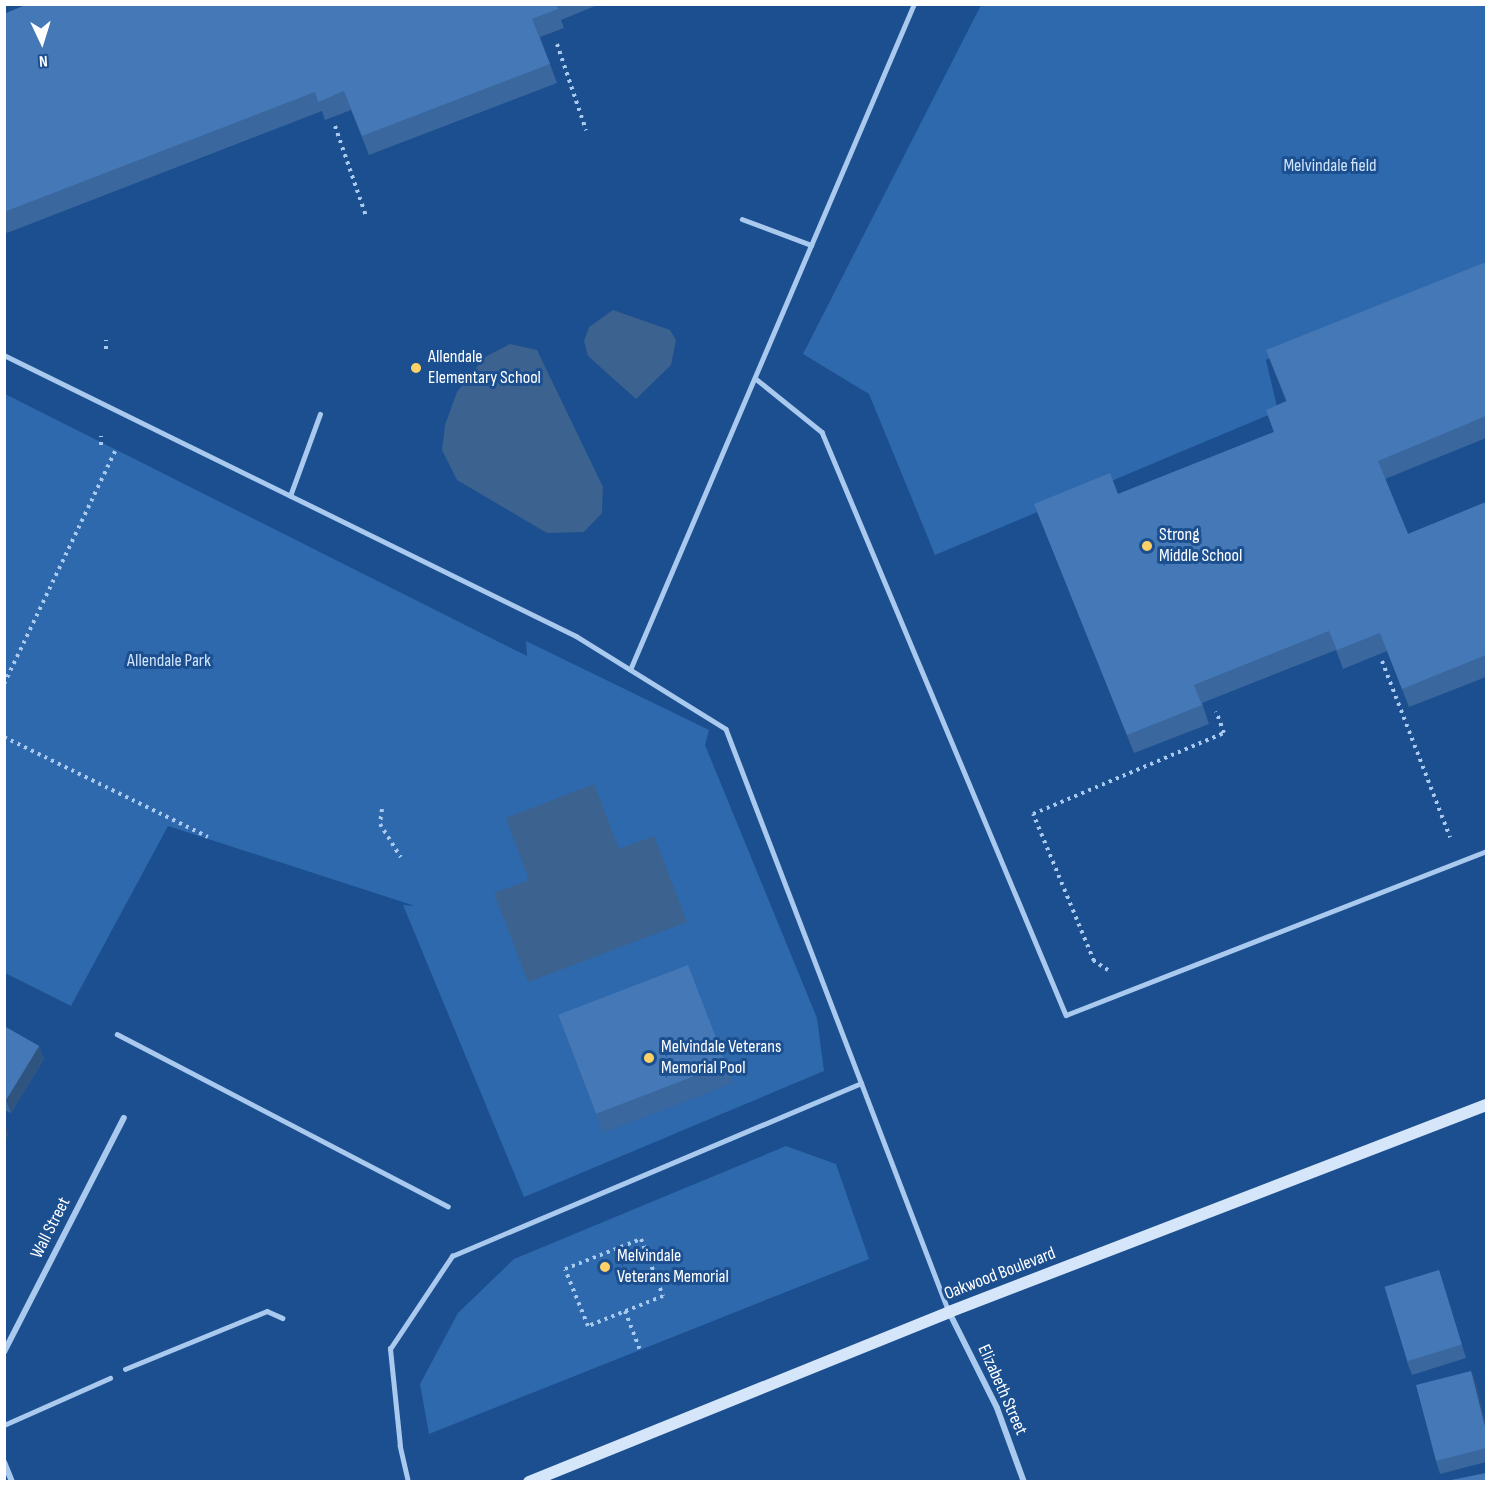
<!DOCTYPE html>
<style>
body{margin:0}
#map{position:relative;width:1491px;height:1486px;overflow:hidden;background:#1b4f8f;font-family:"Sofia Sans Condensed",sans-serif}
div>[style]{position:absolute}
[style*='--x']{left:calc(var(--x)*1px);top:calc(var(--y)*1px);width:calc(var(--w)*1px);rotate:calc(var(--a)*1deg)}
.green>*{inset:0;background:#2e69ad}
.water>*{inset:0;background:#3c6290}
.path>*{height:4px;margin-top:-2px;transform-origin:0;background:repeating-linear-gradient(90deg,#a9c9ee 0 3px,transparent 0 7.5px)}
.service>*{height:4.5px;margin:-2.25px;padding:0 2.25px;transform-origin:2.25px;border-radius:2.25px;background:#a9c9ee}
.minor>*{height:6px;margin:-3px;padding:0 3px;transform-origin:3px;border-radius:3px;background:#a9c9ee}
.secondary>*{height:12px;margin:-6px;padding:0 6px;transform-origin:6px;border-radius:6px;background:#d6e6fa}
.wall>*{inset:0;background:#3a679d}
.shaded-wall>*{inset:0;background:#305480}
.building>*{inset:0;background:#4478b7;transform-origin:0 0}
.dots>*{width:16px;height:16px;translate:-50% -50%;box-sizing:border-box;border:3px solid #1b4f8f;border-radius:50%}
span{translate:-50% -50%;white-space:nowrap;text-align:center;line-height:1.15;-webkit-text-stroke:6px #1b4f8f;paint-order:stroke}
.park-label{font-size:18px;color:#cfe3fa}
.poi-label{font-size:18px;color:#fff}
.left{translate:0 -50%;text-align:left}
.street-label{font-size:18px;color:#fff}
.frame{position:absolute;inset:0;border:6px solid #fff;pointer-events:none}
.north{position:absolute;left:12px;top:12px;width:60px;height:60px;-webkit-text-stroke:4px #1b4f8f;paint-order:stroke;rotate:176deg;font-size:16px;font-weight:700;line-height:24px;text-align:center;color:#fff}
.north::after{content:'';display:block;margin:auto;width:21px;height:27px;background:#fff;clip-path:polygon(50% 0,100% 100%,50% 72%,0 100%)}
</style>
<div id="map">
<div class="green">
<div style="clip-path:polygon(981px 5px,1486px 5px,1486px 272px,1266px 360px,1278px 411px,935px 555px,869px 394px,803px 354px)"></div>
<div style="clip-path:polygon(5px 394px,527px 656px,526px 641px,709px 730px,705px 745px,817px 1018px,824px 1071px,524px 1197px,403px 905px,415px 906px,168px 826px,71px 1006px,5px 973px)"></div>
<div style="clip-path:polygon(786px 1146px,836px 1164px,869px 1259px,429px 1434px,420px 1384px,458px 1313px,514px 1259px)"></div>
</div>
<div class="water">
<div style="clip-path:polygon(613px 310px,670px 330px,676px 340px,671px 365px,636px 399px,588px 356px,584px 341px,589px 327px)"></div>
<div style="clip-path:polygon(510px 344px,537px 350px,603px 487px,602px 513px,584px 532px,547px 533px,457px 480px,442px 450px,445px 425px,457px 392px,485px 357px)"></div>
<div style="clip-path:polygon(594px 784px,619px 849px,654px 836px,687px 922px,528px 982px,494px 893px,529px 880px,506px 818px)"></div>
</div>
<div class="path">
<div style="--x:557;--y:44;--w:91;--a:71.4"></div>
<div style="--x:335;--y:126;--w:95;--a:71"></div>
<div style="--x:106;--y:349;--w:9;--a:-90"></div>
<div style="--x:101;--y:445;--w:9;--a:-90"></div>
<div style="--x:1382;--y:661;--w:189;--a:68.9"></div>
<div style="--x:4;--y:684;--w:258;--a:-64.5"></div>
<div style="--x:4;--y:737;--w:227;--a:26.1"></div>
<div style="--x:382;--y:809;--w:15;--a:98"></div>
<div style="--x:380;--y:824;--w:39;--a:58"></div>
<div style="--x:1108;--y:970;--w:17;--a:-147"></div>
<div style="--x:1094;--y:961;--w:159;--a:-112.5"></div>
<div style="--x:1033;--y:814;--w:207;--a:-23"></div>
<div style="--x:1224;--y:733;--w:23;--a:-110"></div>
<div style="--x:641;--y:1239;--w:61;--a:68.9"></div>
<div style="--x:663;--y:1296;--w:81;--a:158.2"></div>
<div style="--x:588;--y:1326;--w:61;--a:-112"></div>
<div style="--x:565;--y:1269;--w:82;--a:-21.5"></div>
<div style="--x:625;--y:1311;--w:42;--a:69"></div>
</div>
<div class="service">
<div style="--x:742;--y:219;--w:74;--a:20.6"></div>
<div style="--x:4;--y:355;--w:637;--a:26.16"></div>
<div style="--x:576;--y:636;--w:176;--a:31.8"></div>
<div style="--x:726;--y:729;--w:624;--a:69.07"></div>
<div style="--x:755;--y:378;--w:86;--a:38.9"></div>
<div style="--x:822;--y:432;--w:632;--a:67.29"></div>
<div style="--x:1066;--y:1015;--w:451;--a:-21.3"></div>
<div style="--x:290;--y:496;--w:87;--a:-69.9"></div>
<div style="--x:630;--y:670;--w:724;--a:-66.91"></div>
<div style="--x:117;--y:1034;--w:373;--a:27.5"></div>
<div style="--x:125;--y:1369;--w:153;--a:-22.2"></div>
<div style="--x:267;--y:1311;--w:17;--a:24"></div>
<div style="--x:4;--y:1425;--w:116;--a:-23.9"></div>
<div style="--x:408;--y:1482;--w:37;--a:-103"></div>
<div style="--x:400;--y:1446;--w:98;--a:-95.9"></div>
<div style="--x:390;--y:1349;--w:112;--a:-56.3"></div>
<div style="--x:452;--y:1256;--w:444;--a:-22.9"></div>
</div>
<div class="minor">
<div style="--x:949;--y:1312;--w:107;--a:63.4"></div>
<div style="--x:997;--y:1408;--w:79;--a:70"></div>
<div style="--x:4;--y:1352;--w:263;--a:-62.9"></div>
<div style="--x:4;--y:1462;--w:22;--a:68"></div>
</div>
<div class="secondary">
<div style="--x:529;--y:1482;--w:453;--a:-22"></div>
<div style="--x:949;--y:1312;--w:576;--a:-21.08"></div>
</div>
<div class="wall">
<div style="clip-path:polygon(28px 4px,600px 4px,561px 20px,564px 28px,540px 37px,557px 83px,369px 155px,351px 110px,325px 120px,322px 111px,7px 233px,4px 226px,4px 14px)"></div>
<div style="clip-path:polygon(1486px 262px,1486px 438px,1385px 479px,1408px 534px,1486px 502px,1486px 677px,1409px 707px,1387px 651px,1343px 669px,1336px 650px,1202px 703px,1209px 724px,1134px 753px,1034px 504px,1118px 494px,1274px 432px,1266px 410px,1286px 401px,1266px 350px)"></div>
<div style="clip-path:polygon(558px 1015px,726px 1064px,733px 1083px,603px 1133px)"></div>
<div style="clip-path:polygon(4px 1026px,39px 1046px,44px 1059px,11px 1113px,4px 1110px)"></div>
<div style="clip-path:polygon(1439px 1270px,1466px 1358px,1412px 1375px,1407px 1362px)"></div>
<div style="clip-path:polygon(1471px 1371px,1476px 1384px,1486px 1426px,1486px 1462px,1440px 1474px,1436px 1461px)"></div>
</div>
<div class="shaded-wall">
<div style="clip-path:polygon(39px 1046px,44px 1059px,11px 1113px,6px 1100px)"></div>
<div style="clip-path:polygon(4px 1122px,9px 1134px,4px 1143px)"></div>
<div style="clip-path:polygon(1471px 1371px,1476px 1384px,1486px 1426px,1486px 1431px)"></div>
</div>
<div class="building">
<div style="clip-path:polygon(28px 4px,556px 4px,558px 9px,532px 19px,550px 64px,362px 136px,344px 91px,318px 102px,315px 92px,4px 212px,4px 14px)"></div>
<div style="clip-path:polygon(1486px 262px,1486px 416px,1378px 461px,1408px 534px,1486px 502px,1486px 655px,1402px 689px,1380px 633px,1337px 650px,1329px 631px,1194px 685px,1202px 705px,1127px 735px,1034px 504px,1110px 473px,1118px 494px,1274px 432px,1266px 410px,1287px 401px,1266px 350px)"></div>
<div style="left:688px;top:965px;width:106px;height:139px;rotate:69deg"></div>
<div style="clip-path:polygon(4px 1026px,39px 1046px,6px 1100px,4px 1099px)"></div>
<div style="left:1439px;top:1270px;width:78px;height:57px;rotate:73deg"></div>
<div style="clip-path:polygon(1471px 1371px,1486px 1431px,1486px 1448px,1436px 1461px,1416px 1385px)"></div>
<div style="clip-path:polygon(1486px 1473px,1486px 1482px,1446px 1482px,1446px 1481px)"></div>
</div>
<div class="dots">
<div style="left:416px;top:368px;background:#ffd166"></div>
<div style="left:1147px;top:546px;background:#ffd166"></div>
<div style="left:649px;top:1058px;background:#ffd166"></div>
<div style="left:605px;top:1267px;background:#ffd166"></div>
</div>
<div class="park-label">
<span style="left:1330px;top:166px">Melvindale field</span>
<span style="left:169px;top:661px">Allendale Park</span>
</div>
<div class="poi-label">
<span class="left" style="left:428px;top:368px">Allendale<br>Elementary School</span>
<span class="left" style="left:1159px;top:546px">Strong<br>Middle School</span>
<span class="left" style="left:661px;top:1058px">Melvindale Veterans<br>Memorial Pool</span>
<span class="left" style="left:617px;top:1267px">Melvindale<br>Veterans Memorial</span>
</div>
<div class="street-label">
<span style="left:51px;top:1228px;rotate:-63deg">Wall Street</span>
<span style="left:1000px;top:1274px;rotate:-21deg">Oakwood Boulevard</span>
<span style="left:1002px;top:1390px;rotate:66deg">Elizabeth Street</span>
</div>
<div class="frame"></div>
<div class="north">N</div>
</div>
